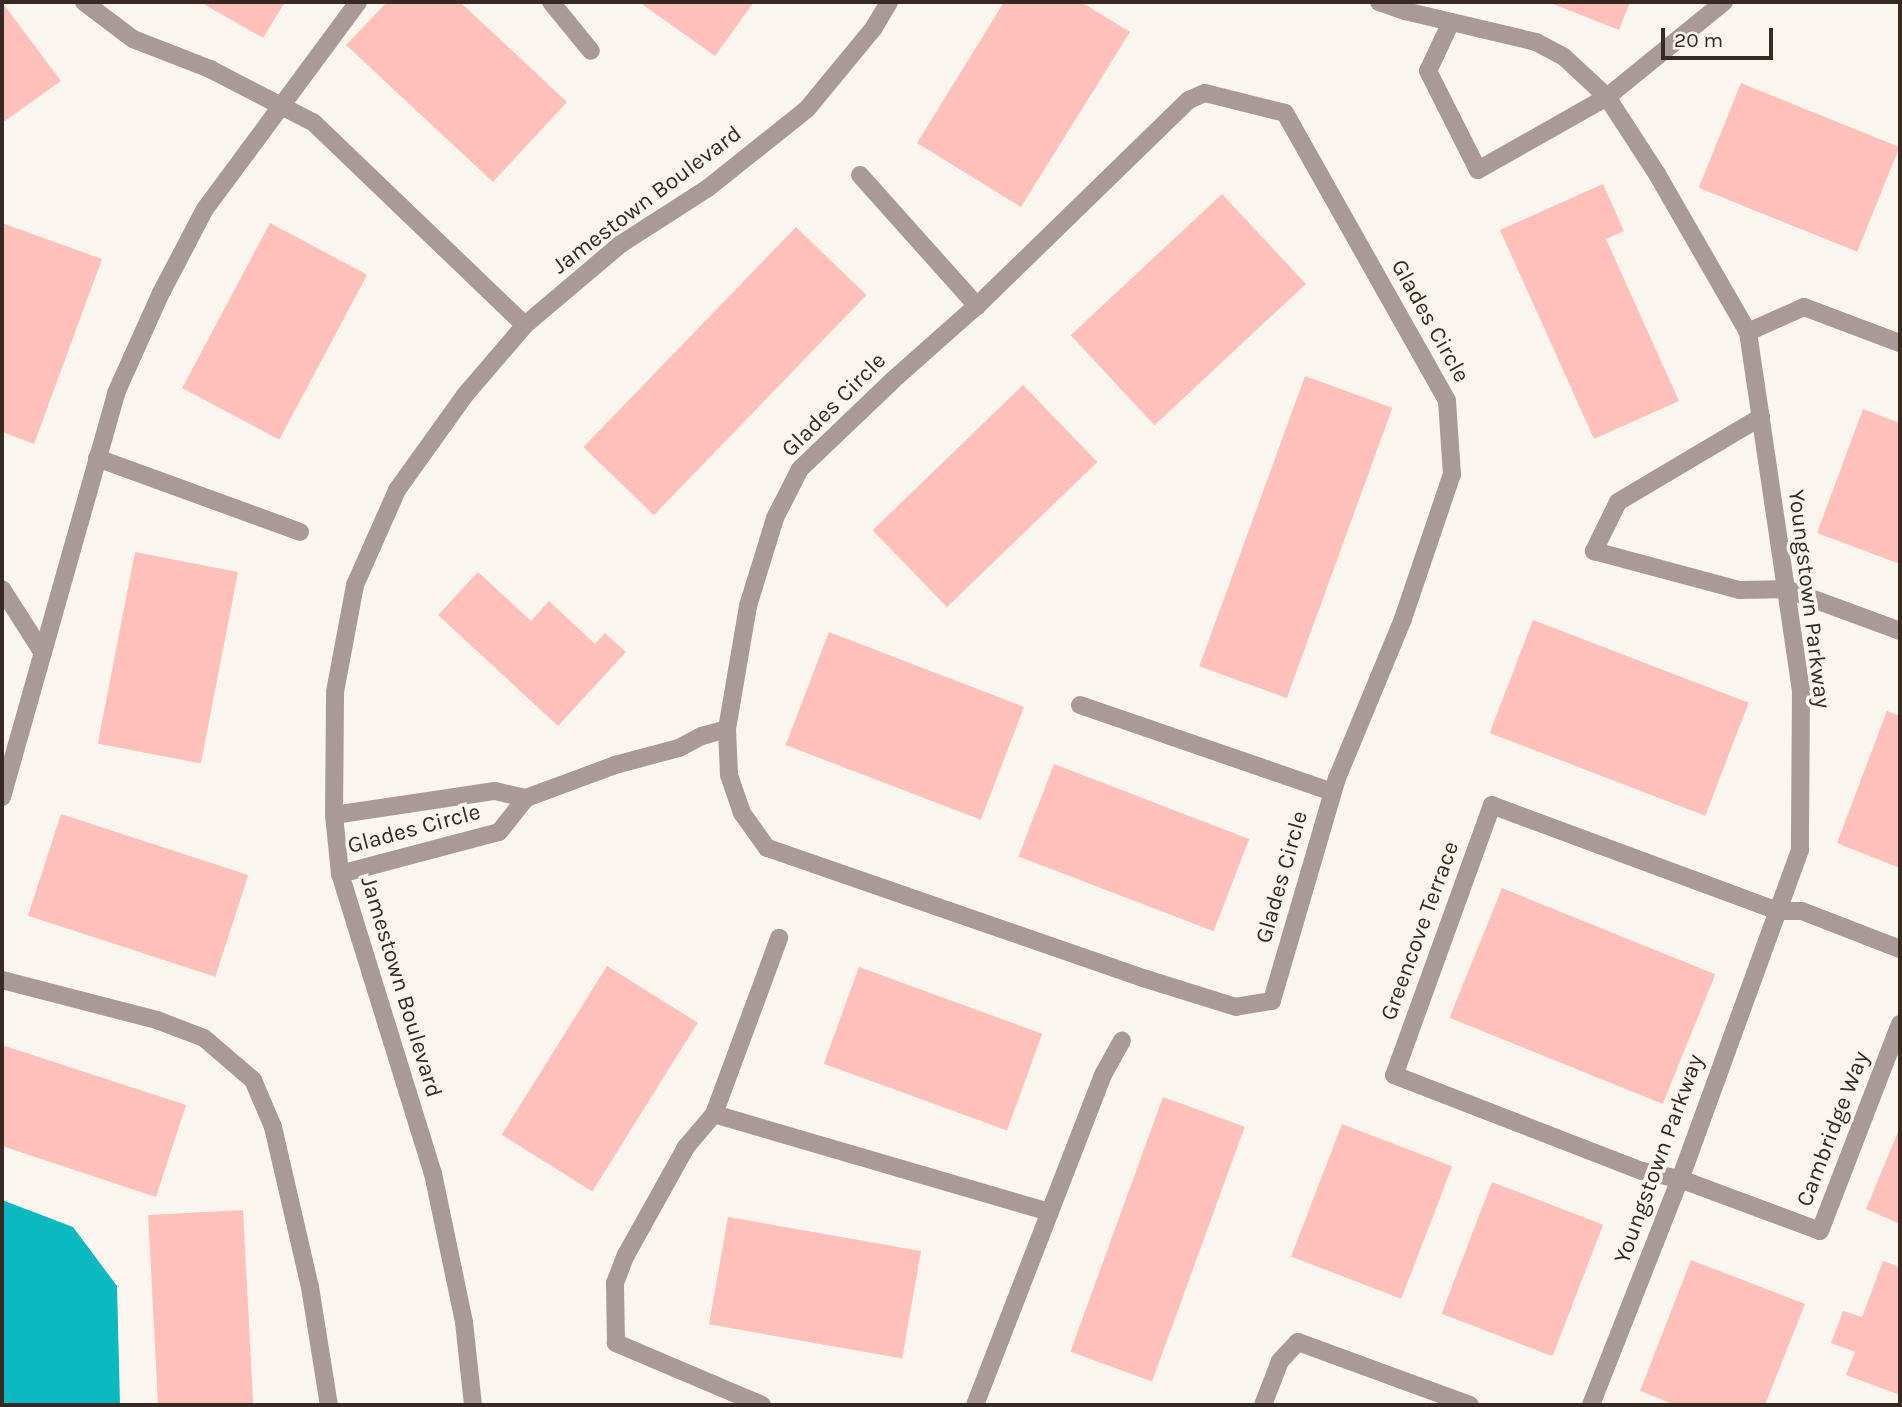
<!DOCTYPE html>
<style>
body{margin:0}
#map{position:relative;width:1902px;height:1407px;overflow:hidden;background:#fbf5f0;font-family:Karla,sans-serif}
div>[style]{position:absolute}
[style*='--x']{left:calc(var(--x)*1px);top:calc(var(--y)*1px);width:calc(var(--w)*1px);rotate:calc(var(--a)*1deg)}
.water>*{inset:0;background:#0bbac1}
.building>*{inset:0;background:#ffc0bb;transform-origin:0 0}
.minor>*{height:18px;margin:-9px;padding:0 9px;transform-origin:9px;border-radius:9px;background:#aa9a97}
span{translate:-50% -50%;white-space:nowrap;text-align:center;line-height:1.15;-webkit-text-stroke:7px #fbf5f0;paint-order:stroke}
.street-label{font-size:23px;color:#362a22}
.frame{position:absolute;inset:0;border:4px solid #362a22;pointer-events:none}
.scale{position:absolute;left:1661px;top:28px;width:112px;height:32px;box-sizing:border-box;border:4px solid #362a22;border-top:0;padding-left:9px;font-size:21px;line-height:24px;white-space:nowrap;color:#362a22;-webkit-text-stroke:5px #fbf5f0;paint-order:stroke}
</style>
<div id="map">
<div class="water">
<div style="clip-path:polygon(2px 1200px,73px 1227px,117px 1286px,120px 1405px,2px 1405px)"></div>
</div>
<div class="building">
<div style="clip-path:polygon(2px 2px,61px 81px,2px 123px)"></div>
<div style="clip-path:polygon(200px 2px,285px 2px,263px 38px)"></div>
<div style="clip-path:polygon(387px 2px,460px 2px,567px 102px,493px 182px,346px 45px)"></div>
<div style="clip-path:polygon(639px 2px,754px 2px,715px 56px)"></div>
<div style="clip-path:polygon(1004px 2px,1081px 2px,1130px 32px,1021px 207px,917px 143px)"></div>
<div style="clip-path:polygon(1548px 2px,1630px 2px,1619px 30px)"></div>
<div style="left:1741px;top:83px;width:171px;height:113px;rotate:22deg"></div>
<div style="clip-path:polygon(1603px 184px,1624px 231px,1606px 239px,1679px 401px,1594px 439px,1500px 230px)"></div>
<div style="left:1222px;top:194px;width:123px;height:207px;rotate:47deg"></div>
<div style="clip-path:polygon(2px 223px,102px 259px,34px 444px,2px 432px)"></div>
<div style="left:270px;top:223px;width:110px;height:187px;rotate:28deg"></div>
<div style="left:796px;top:227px;width:98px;height:306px;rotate:44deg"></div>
<div style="left:1305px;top:376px;width:93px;height:309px;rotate:20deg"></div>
<div style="left:1023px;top:385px;width:107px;height:209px;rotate:46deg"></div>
<div style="clip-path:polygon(1863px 409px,1900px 423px,1900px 564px,1817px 533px)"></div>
<div style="left:135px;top:552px;width:105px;height:195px;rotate:11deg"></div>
<div style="clip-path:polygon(478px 572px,531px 621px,549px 601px,595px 644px,605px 633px,626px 652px,558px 726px,438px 615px)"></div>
<div style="left:1533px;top:620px;width:231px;height:121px;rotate:21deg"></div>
<div style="left:829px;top:632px;width:209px;height:121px;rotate:21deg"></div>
<div style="clip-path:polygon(1887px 711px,1900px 716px,1900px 868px,1837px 843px)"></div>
<div style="left:1054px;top:764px;width:209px;height:99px;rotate:21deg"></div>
<div style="left:61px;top:814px;width:197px;height:107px;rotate:18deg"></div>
<div style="left:1502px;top:888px;width:230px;height:140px;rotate:22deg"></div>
<div style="left:607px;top:966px;width:107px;height:199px;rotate:32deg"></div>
<div style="left:859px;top:967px;width:195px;height:103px;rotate:20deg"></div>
<div style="clip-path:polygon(2px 1045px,186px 1105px,156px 1197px,2px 1146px)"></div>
<div style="left:1163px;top:1097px;width:87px;height:271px;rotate:20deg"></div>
<div style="left:1342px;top:1124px;width:118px;height:142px;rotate:21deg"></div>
<div style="clip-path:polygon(1900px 1127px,1900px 1224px,1866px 1209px)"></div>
<div style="left:1492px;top:1182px;width:119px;height:141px;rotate:21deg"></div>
<div style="left:243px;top:1210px;width:195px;height:95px;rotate:87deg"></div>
<div style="left:728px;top:1217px;width:196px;height:109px;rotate:10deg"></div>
<div style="clip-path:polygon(1691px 1260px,1805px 1304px,1765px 1405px,1675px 1405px,1640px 1391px)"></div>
<div style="clip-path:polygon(1883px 1261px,1900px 1267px,1900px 1395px,1846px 1375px,1855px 1352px,1831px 1343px,1843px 1311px,1862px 1317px)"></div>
</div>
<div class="minor">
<div style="--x:84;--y:2;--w:61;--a:37.1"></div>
<div style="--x:133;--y:39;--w:83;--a:21.3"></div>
<div style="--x:210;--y:69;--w:117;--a:27.4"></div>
<div style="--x:314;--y:123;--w:292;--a:43.8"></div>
<div style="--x:551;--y:2;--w:63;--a:50.8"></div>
<div style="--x:1379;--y:2;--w:28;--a:19"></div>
<div style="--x:1405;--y:11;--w:135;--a:13.3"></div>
<div style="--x:1536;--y:42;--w:32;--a:28"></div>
<div style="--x:1564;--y:57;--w:59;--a:42.9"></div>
<div style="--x:1607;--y:97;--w:92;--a:57"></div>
<div style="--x:1657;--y:174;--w:182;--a:60.1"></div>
<div style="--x:1748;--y:332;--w:363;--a:81.6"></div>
<div style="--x:1801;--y:691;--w:159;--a:90.4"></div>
<div style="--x:1800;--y:850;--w:350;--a:110"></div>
<div style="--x:1680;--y:1179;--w:243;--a:111.5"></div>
<div style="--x:1451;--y:22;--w:54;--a:115.1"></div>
<div style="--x:1428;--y:71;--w:111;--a:63.2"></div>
<div style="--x:1478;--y:170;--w:148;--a:-29.5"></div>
<div style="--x:1607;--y:97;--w:151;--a:-39.1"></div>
<div style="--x:1205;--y:93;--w:82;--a:14"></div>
<div style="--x:1285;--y:113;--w:330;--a:60.6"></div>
<div style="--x:1447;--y:401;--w:73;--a:86.1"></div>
<div style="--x:1452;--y:474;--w:153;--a:108.7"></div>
<div style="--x:1403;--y:619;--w:172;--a:112.5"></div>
<div style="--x:1337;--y:778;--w:232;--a:106.3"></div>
<div style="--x:1272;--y:1001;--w:36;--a:171"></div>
<div style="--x:1236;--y:1007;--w:97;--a:-162.7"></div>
<div style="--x:1143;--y:978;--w:398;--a:-160.9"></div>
<div style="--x:767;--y:848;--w:43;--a:-125.5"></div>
<div style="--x:742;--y:813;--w:40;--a:-108.9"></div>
<div style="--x:729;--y:775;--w:46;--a:-92.5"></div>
<div style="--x:727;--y:729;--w:125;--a:-80.3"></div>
<div style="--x:748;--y:606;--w:92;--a:-72.9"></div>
<div style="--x:775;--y:518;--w:55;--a:-63"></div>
<div style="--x:800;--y:469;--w:129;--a:-43.7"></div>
<div style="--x:893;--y:380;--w:118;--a:-41.6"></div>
<div style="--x:981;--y:302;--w:290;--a:-44.2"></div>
<div style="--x:1189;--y:100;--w:17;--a:-24"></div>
<div style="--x:860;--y:175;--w:176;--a:48.2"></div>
<div style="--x:1748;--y:332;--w:61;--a:-24.1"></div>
<div style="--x:1804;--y:307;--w:103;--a:20.6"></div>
<div style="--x:1761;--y:417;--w:166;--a:149.3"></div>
<div style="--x:1618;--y:502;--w:55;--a:116.1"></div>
<div style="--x:1594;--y:551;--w:151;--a:15"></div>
<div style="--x:1740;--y:590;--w:46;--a:-1.2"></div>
<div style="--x:1786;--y:589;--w:121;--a:20.2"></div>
<div style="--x:97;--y:458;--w:216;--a:20"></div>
<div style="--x:2;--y:589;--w:76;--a:57.4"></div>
<div style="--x:1080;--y:705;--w:267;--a:19"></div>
<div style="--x:2;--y:797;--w:420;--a:-74.2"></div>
<div style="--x:116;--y:393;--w:110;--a:-65.8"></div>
<div style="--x:161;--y:293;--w:95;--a:-62.4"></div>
<div style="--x:205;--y:209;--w:257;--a:-53.5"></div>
<div style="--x:334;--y:815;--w:163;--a:-8.5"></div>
<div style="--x:495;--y:791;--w:32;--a:13"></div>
<div style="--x:340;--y:874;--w:164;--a:-14.8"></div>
<div style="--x:499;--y:832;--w:43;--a:-51.5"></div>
<div style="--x:526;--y:798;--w:95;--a:-20.3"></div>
<div style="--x:615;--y:765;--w:66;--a:-14.9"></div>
<div style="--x:679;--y:748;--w:26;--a:-28"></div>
<div style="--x:702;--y:736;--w:26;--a:-16"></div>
<div style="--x:1900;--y:949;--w:105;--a:-158.8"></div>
<div style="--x:1802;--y:911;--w:24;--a:180"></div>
<div style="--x:1778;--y:911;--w:305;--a:-159.7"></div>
<div style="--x:1492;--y:805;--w:287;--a:109.9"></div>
<div style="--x:1394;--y:1075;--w:266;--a:21.2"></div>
<div style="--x:1642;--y:1171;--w:39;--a:12"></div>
<div style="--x:1680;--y:1179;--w:149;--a:20.4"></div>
<div style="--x:1820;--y:1231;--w:222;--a:-68.9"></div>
<div style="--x:2;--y:980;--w:160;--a:14.5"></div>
<div style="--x:157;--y:1020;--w:50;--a:21"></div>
<div style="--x:204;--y:1038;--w:65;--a:40.6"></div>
<div style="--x:253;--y:1080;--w:51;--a:66.9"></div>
<div style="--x:273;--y:1127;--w:164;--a:77"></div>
<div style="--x:310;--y:1287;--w:120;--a:80.9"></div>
<div style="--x:714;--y:1114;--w:350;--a:16.3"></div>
<div style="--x:473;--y:1405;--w:83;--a:-96.2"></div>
<div style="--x:464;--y:1322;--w:151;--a:-101.8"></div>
<div style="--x:433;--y:1174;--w:314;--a:-107.2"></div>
<div style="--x:340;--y:874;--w:59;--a:-95.8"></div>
<div style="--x:334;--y:815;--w:123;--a:-89.5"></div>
<div style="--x:335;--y:692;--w:109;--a:-79.4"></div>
<div style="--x:355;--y:585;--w:104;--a:-66.1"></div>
<div style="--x:397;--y:490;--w:117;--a:-54.4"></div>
<div style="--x:465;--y:395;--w:92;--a:-49.4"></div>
<div style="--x:525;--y:325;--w:126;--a:-40.2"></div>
<div style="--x:621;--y:244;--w:103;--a:-32.8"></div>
<div style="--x:708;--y:188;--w:127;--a:-38.6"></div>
<div style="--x:807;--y:109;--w:104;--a:-50.5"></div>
<div style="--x:873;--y:29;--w:31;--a:-59"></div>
<div style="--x:762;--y:1405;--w:159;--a:-157"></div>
<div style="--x:616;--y:1343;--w:60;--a:-91"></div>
<div style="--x:615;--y:1283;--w:30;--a:-69"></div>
<div style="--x:626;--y:1255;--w:124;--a:-60.9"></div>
<div style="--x:686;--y:1147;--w:43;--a:-49.7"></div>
<div style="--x:714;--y:1114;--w:188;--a:-69.7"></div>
<div style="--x:975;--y:1405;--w:356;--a:-68.8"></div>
<div style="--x:1104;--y:1073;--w:37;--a:-61"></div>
<div style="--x:1263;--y:1405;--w:47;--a:-68.9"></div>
<div style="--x:1280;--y:1361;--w:26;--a:-47"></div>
<div style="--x:1298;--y:1342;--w:183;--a:20.1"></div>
</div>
<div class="street-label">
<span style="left:647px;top:200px;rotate:-37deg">Jamestown Boulevard</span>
<span style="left:1430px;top:321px;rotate:61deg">Glades Circle</span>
<span style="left:834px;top:405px;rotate:-45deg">Glades Circle</span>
<span style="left:1809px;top:599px;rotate:83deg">Youngstown Parkway</span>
<span style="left:414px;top:829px;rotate:-15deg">Glades Circle</span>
<span style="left:1282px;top:877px;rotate:-74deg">Glades Circle</span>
<span style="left:1420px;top:931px;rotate:-70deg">Greencove Terrace</span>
<span style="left:401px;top:987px;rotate:73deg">Jamestown Boulevard</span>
<span style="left:1833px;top:1129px;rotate:-69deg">Cambridge Way</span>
<span style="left:1659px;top:1159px;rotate:-70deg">Youngstown Parkway</span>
</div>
<div class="frame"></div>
<div class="scale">20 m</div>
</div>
